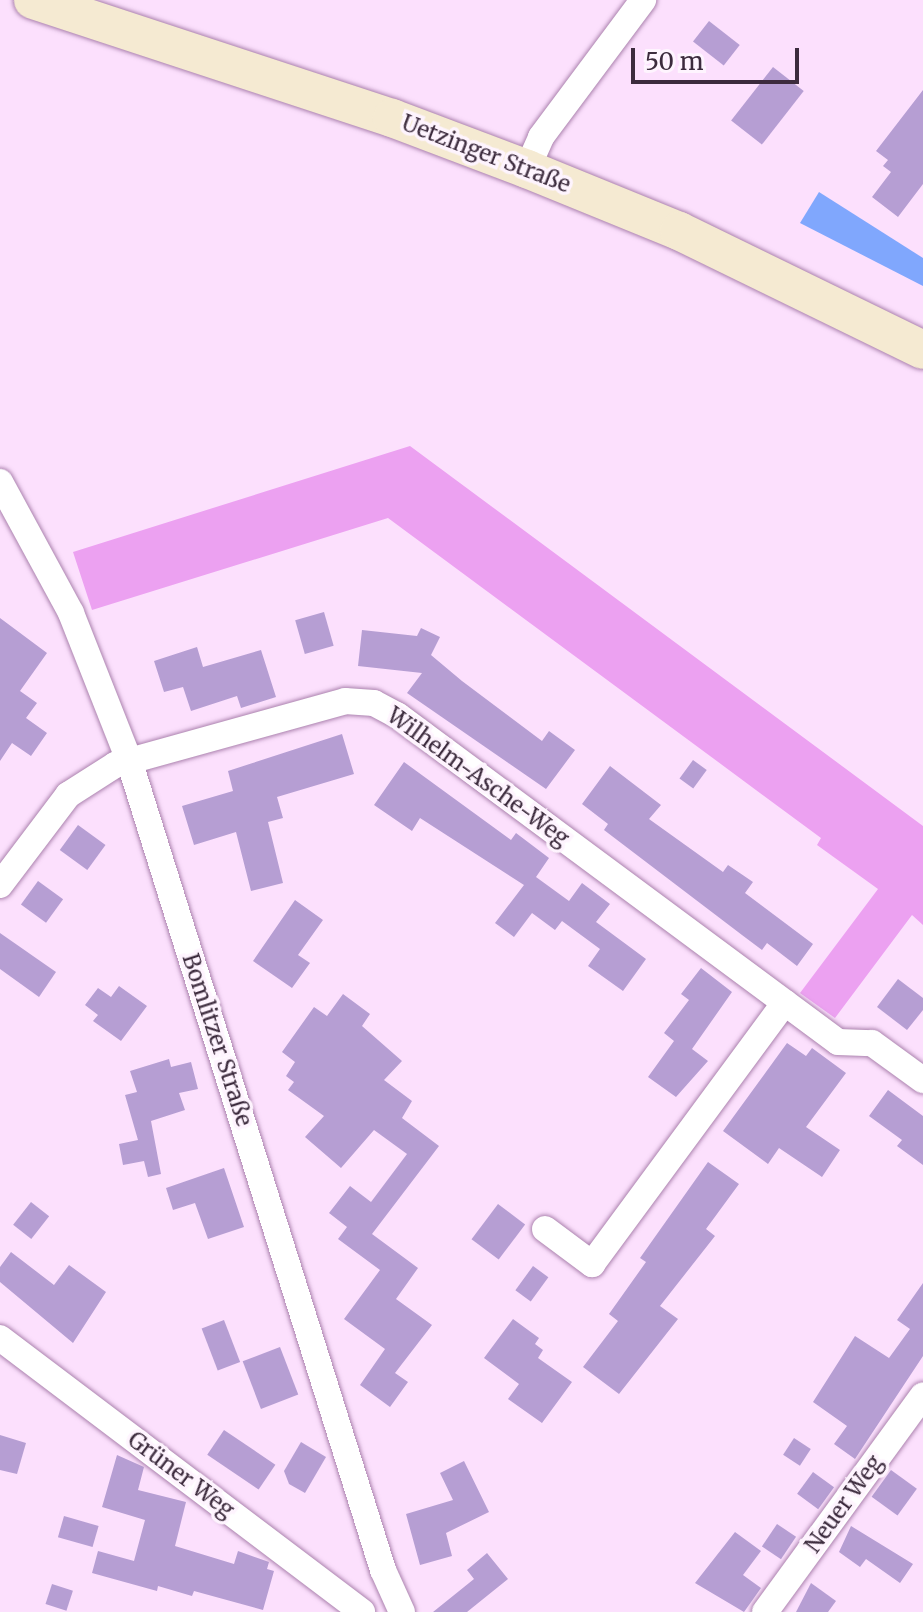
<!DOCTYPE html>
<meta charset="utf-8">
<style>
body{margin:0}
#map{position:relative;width:923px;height:1612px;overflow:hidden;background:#fce0fd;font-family:Merriweather,serif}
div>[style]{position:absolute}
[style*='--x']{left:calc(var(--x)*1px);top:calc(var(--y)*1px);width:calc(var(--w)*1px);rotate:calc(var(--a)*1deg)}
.green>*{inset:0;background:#eca1f1}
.water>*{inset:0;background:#80a7fd}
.building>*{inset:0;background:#b69ed3;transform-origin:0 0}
.roads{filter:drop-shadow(0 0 2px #ab82ae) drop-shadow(0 0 2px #ab82ae)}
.street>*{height:26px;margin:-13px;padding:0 13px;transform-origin:13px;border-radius:13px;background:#fff}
.secondary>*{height:38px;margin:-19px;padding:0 19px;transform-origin:19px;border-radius:19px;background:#f5ead2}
span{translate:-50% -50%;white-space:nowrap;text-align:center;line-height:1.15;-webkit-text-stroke:7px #fef4fe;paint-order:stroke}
.street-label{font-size:22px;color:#3c2b3d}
.scale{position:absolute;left:631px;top:48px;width:168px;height:36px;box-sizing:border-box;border:4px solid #3c2b3d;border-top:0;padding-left:10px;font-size:24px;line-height:28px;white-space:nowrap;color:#3c2b3d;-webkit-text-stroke:6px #fef4fe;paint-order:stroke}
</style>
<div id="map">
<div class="green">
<div style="clip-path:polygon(410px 446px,923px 826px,923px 925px,912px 915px,835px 1018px,800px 993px,878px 889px,817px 845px,821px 838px,388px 518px,92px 610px,73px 552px)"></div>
</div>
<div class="water">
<div style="clip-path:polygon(819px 192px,923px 258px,923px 286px,800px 223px)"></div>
</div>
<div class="building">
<div style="left:709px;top:21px;width:39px;height:26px;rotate:38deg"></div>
<div style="left:773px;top:67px;width:39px;height:68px;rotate:38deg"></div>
<div style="clip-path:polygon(923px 90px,923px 184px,898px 217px,872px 197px,891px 172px,883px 166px,888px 160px,876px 151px)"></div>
<div style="left:324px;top:612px;width:35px;height:30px;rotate:74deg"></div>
<div style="clip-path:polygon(0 618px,47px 653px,20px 691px,37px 703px,26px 718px,47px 733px,31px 756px,12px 743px,0 761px)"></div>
<div style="clip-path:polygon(421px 628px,440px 637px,431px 655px,462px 681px,542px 741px,549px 731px,575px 750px,546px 789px,407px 693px,422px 673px,358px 666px,362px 630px,417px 636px)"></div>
<div style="clip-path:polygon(197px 647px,203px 667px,261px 650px,276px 697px,241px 708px,237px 696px,191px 711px,183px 687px,164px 692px,154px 661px)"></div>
<div style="clip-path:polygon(342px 734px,354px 774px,277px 797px,283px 818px,268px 822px,283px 883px,251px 891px,236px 832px,194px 845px,182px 806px,233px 791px,228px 771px)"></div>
<div style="left:693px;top:760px;width:17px;height:23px;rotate:36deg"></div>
<div style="clip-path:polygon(404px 762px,511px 840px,516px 833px,549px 858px,536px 877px,569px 901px,582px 883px,610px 904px,596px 922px,646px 959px,623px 991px,588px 966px,600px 949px,562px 921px,555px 930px,532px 913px,514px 937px,495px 923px,524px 885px,420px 818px,412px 831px,374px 805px)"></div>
<div style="clip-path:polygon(610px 766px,661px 805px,649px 819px,723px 872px,728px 865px,753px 882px,745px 893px,813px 944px,797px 966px,767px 943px,762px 950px,742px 935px,604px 830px,608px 824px,582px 804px)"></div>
<div style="left:78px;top:825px;width:34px;height:31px;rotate:36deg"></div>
<div style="left:38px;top:881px;width:31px;height:29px;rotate:36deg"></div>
<div style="clip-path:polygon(295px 900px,323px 920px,298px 955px,310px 963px,292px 988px,253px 961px)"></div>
<div style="clip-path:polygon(0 933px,56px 972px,39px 997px,0 969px)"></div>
<div style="clip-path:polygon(701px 968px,732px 992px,692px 1049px,708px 1061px,676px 1097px,648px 1077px,674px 1041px,664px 1033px,689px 1000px,681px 994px)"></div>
<div style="clip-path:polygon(898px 979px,923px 998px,923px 1010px,907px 1030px,877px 1007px)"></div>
<div style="clip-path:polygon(119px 986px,147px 1006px,121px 1041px,93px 1021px,98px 1015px,85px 1005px,98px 988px,111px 997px)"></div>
<div style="clip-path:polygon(343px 994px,370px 1014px,362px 1026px,402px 1061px,384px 1080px,412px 1101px,402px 1118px,439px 1146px,372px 1234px,418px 1268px,396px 1299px,432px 1325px,395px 1373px,408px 1382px,390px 1407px,360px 1385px,385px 1349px,344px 1319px,380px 1270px,338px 1239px,347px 1227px,329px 1213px,350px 1186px,371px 1202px,407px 1154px,374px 1130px,341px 1168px,305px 1137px,324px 1116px,288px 1090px,294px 1082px,286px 1076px,295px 1062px,282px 1052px,314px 1007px,327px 1016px)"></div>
<div style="clip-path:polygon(787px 1043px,806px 1056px,812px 1048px,846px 1073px,806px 1127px,840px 1150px,822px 1177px,779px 1148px,768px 1164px,723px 1131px)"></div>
<div style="clip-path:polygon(169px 1059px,171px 1067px,191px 1062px,198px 1089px,179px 1093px,185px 1110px,151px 1121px,161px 1174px,148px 1177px,144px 1161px,123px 1165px,119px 1144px,138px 1140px,125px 1095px,137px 1092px,130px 1071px)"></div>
<div style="clip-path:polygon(888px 1090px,923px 1116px,923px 1165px,897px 1146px,902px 1140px,869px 1116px)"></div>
<div style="clip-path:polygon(708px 1162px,739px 1184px,706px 1229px,715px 1236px,660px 1306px,678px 1319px,619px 1394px,583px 1367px,618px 1321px,609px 1314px,646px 1262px,640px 1258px)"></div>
<div style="clip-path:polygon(224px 1168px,244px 1227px,208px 1239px,195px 1203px,173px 1210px,166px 1188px)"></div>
<div style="left:31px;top:1202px;width:23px;height:29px;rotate:38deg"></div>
<div style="left:498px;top:1204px;width:34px;height:44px;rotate:37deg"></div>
<div style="clip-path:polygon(11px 1252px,54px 1285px,69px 1265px,106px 1292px,73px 1343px,0 1282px,0 1267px)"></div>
<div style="left:533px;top:1266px;width:19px;height:30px;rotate:36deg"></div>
<div style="clip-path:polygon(923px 1283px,923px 1356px,855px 1459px,834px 1444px,847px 1426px,813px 1402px,855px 1336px,889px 1358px,910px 1329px,897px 1320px)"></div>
<div style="clip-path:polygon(513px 1319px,539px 1338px,535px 1344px,543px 1350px,538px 1358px,572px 1382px,542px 1423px,508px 1399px,519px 1384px,484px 1358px)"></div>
<div style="left:224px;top:1320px;width:45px;height:24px;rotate:69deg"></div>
<div style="left:280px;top:1347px;width:51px;height:40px;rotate:69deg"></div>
<div style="left:224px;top:1430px;width:62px;height:30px;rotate:34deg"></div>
<div style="clip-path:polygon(0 1435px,26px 1443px,17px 1474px,0 1470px)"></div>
<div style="left:794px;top:1438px;width:20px;height:20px;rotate:33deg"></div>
<div style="clip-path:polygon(301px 1442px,326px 1457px,305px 1493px,289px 1484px,284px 1471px)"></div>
<div style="clip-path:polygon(117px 1455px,144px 1467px,138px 1490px,186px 1502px,175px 1546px,234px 1564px,238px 1551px,269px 1562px,267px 1569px,274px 1571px,263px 1610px,194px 1591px,192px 1596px,158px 1586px,157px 1591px,92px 1573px,98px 1551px,134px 1561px,145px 1520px,102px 1507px)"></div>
<div style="clip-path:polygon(464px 1461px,489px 1512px,446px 1533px,452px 1556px,420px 1565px,406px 1514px,453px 1500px,440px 1473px)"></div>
<div style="left:891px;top:1470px;width:32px;height:33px;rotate:36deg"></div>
<div style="left:813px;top:1472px;width:26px;height:27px;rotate:36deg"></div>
<div style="left:64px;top:1516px;width:36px;height:22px;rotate:16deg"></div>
<div style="left:777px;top:1524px;width:23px;height:27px;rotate:34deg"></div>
<div style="clip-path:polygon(851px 1526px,913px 1564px,900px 1583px,866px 1559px,860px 1567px,839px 1552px)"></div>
<div style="clip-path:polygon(735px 1532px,761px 1551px,743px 1575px,761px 1588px,744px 1612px,695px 1583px)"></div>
<div style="clip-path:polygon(487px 1553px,508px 1579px,467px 1612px,433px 1612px,474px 1579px,467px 1570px)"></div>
<div style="clip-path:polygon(811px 1583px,836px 1601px,828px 1612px,796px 1612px)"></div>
<div style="left:52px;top:1584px;width:22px;height:21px;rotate:18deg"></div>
</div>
<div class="roads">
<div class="street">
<div style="--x:527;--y:169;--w:35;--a:-66"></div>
<div style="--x:541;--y:137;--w:171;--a:-53.3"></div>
<div style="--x:0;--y:482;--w:149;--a:61.5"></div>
<div style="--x:71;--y:613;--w:158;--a:68.5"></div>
<div style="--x:129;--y:760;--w:849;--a:72.59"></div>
<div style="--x:383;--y:1570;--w:46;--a:65.7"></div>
<div style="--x:0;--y:885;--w:113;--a:-52.9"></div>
<div style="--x:68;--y:795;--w:56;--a:-32.6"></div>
<div style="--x:115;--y:765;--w:239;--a:-15.5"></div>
<div style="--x:345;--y:701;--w:29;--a:4"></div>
<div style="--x:374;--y:703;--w:26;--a:28"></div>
<div style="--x:397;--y:715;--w:549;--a:36.56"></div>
<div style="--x:838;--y:1042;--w:34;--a:2"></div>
<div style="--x:872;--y:1043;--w:63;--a:36"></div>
<div style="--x:545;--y:1229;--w:59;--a:36.7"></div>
<div style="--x:592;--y:1264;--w:325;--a:-53.6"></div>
<div style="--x:0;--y:1338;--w:454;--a:37.1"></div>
<div style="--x:765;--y:1612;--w:268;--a:-53.9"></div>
</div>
<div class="secondary">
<div style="--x:33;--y:0;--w:378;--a:18.2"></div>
<div style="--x:392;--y:118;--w:144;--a:20.7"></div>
<div style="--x:527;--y:169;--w:164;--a:22.2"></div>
<div style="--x:679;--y:231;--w:271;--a:26"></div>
</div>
</div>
<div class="street-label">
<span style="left:486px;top:154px;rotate:21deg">Uetzinger Straße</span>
<span style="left:478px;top:777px;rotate:36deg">Wilhelm-Asche-Weg</span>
<span style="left:217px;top:1040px;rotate:72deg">Bomlitzer Straße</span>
<span style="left:181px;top:1475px;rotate:37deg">Grüner Weg</span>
<span style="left:844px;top:1504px;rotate:-54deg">Neuer Weg</span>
</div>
<div class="scale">50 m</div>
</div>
